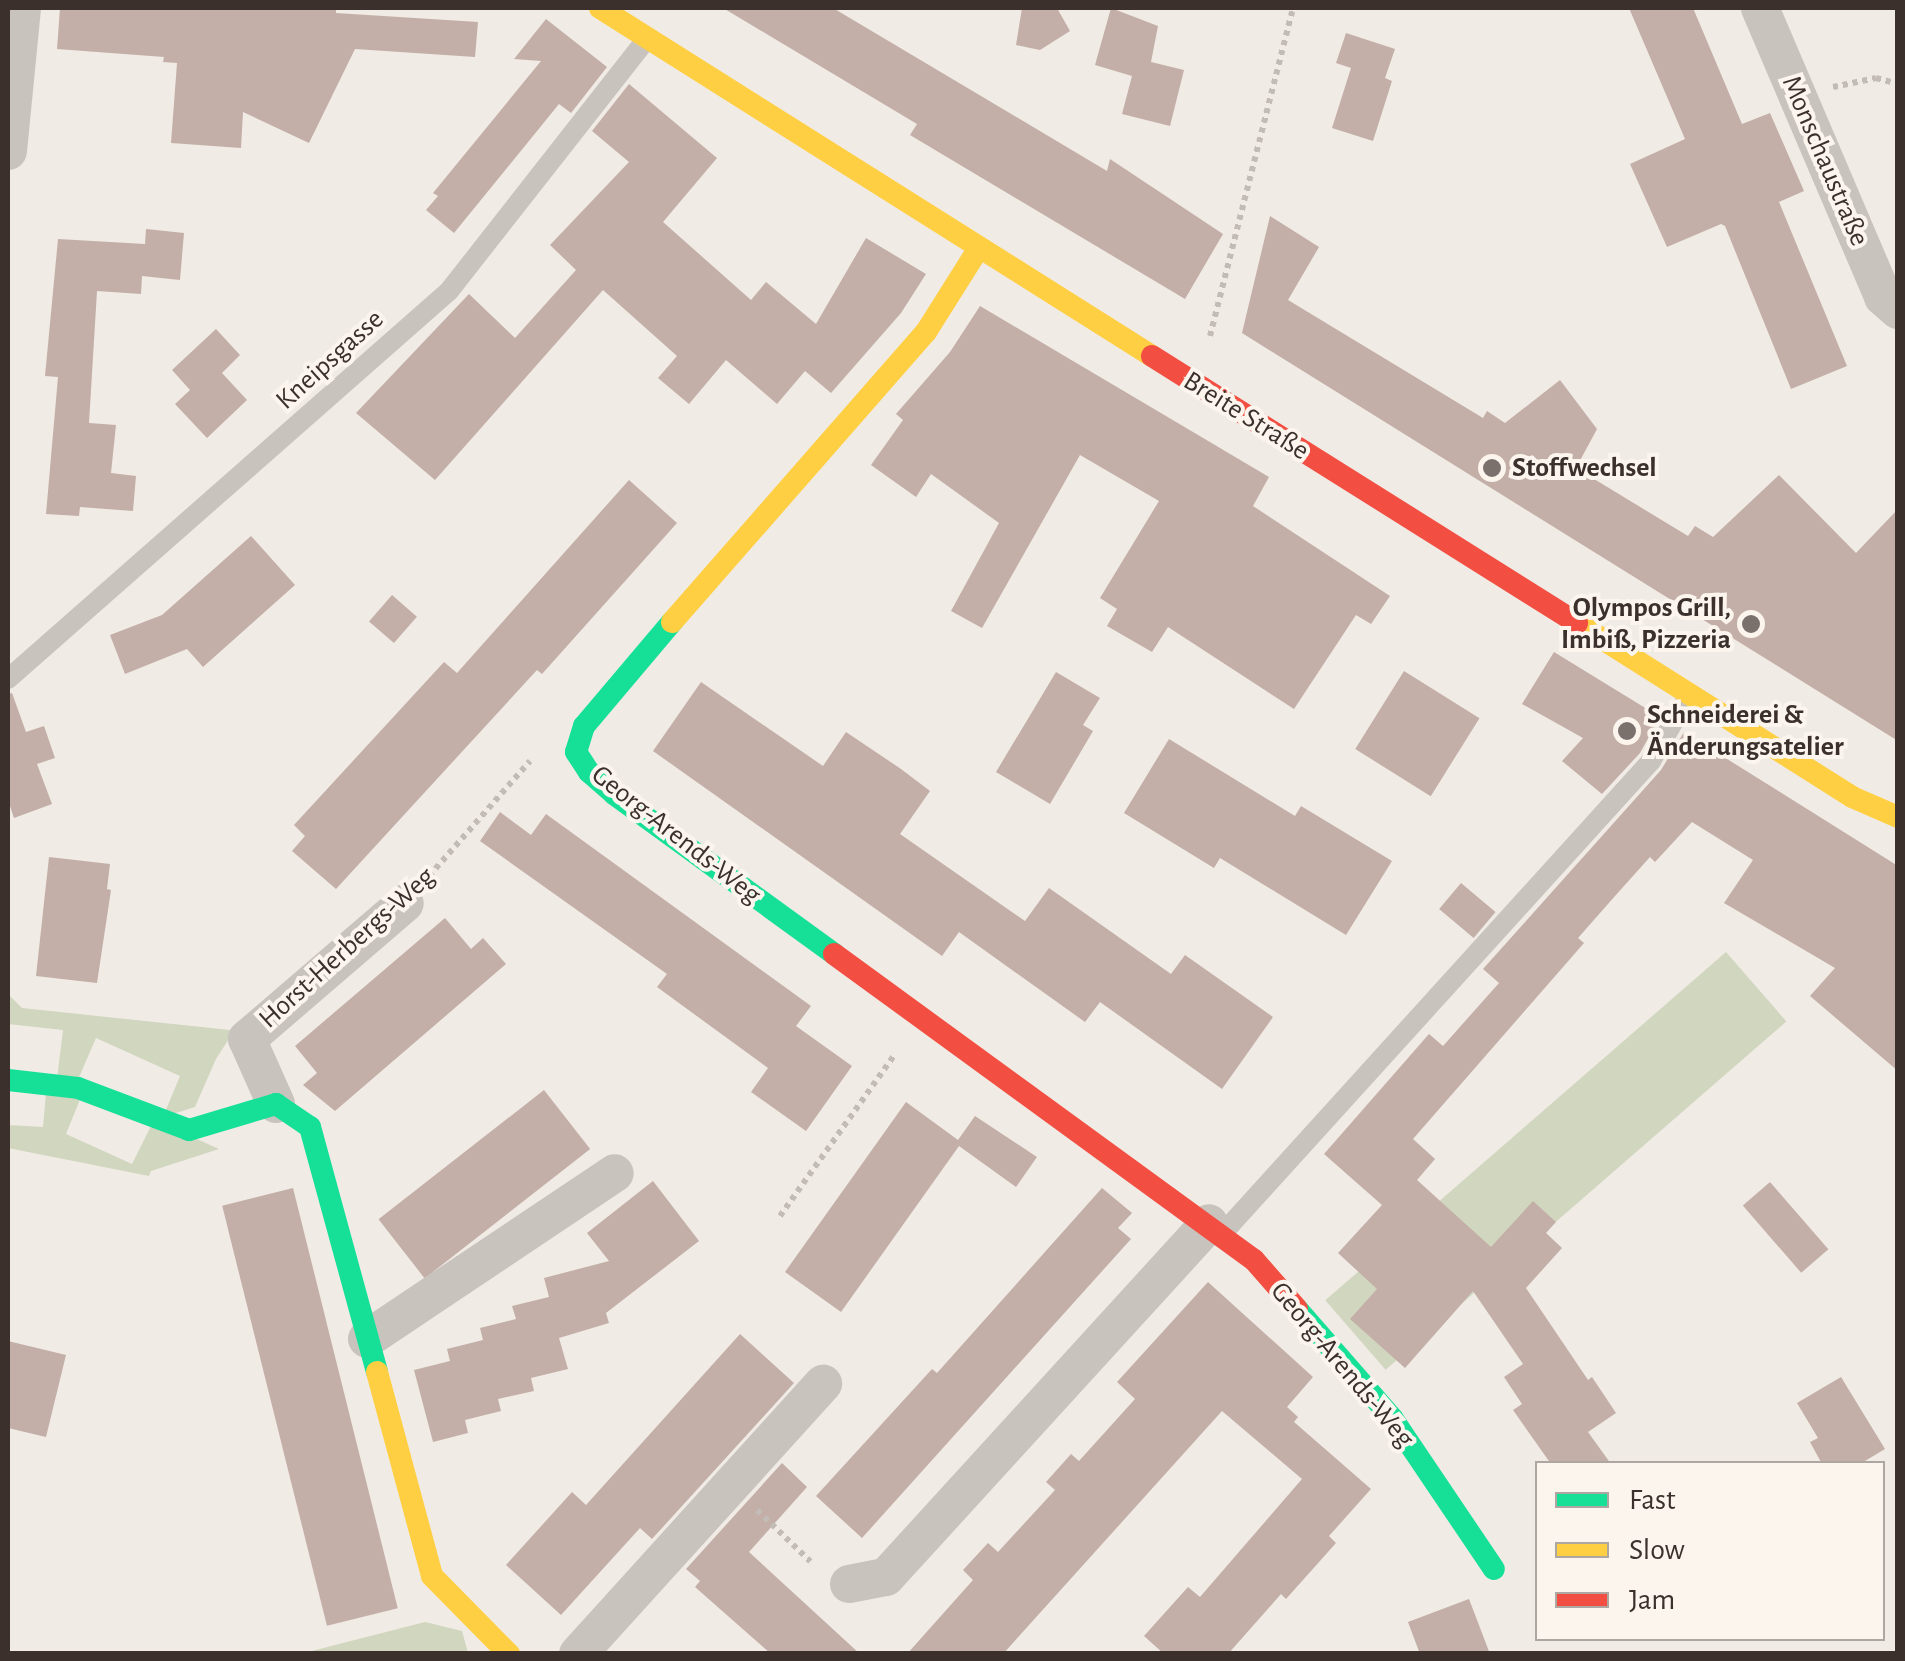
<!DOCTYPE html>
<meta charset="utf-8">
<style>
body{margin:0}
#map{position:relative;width:1905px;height:1661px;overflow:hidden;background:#f0ebe5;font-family:"Alegreya Sans",sans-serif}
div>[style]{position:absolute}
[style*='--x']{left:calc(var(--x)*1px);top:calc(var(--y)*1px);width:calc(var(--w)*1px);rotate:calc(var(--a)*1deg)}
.green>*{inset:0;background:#d1d6bf;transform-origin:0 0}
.building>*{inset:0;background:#c3afa7;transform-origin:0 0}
.path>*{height:6px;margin-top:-3px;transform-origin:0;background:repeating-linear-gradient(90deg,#c2bbb6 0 5px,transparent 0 10px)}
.lane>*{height:20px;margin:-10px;padding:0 10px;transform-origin:10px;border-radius:10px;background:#c9c3be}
.street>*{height:38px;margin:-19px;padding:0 19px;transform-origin:19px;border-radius:19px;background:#c9c3be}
.fast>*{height:22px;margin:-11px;padding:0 11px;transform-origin:11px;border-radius:11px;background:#16e098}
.slow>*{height:22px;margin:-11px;padding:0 11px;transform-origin:11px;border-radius:11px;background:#ffcf43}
.jam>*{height:22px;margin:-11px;padding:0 11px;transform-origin:11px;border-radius:11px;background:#f24e42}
.dots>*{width:28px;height:28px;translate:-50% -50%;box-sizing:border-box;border:5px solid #fbf5ee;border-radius:50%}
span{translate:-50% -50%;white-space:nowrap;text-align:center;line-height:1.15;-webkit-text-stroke:8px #fbf5ee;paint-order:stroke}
.street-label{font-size:28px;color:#3b302b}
.poi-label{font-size:28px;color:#3b302b;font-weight:700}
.left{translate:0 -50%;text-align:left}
.right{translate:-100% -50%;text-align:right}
.frame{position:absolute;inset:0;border:10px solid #3b302b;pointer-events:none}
.legend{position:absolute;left:1535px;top:1461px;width:350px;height:180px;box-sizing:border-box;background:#fbf5ee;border:2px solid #aea6a0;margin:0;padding:12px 18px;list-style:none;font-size:30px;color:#3b302b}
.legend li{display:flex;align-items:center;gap:20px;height:50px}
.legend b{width:50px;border:2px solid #aea6a0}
</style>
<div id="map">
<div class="green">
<div style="left:1726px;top:952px;width:92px;height:531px;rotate:49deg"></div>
<div style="clip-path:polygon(8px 994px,22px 1008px,230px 1030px,241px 1020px,216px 1059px,195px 1107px,163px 1117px,180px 1076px,96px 1038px,77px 1082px,57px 1079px,63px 1030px,8px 1024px)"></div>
<div style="clip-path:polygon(47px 1081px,83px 1092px,66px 1134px,132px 1164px,154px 1120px,219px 1149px,151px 1171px,149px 1176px,8px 1148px,8px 1125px,43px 1127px)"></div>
<div style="clip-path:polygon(425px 1622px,462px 1631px,468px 1653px,300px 1654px)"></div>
</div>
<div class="building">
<div style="clip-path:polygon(60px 8px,336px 8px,336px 13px,478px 22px,475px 57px,355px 49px,309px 143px,243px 112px,241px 148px,171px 143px,177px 63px,163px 62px,164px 57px,57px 49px)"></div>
<div style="clip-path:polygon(723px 8px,833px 8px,1107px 171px,1110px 159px,1223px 234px,1185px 299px,910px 135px,917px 124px)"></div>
<div style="clip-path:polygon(1022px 8px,1057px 8px,1070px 31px,1040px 50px,1016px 45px)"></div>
<div style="clip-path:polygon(1111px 8px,1158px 26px,1151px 62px,1184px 70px,1170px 126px,1122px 114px,1132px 76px,1095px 65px)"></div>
<div style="clip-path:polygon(1629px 8px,1693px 8px,1742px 124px,1770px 113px,1804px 191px,1779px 202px,1847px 366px,1791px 389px,1725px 226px,1721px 224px,1667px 247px,1630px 164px,1685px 139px)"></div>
<div style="clip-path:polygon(546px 19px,607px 67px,571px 113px,559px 104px,454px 233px,426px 210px,438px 196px,433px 193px,541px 61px,514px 59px)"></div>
<div style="clip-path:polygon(1346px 33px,1395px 49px,1385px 78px,1392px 81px,1373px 141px,1332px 128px,1351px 68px,1336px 63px)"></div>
<div style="clip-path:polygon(629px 84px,717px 158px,663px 222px,751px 300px,766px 282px,816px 324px,866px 238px,926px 274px,901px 313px,831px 393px,805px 371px,777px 404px,726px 360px,689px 404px,658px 378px,677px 356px,603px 290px,435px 480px,356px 413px,469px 294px,515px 338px,576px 270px,550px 245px,629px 162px,592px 131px)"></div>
<div style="clip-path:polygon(1270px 216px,1319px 247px,1288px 300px,1483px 418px,1487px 411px,1505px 423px,1560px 380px,1597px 429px,1576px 468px,1688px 536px,1695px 526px,1713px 537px,1779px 475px,1856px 553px,1898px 509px,1898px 741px,1242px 333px)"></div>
<div style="clip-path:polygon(146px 229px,184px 233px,180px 280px,142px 276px,141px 294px,97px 291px,89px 423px,116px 425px,111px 473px,136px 476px,133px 511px,80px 507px,79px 516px,46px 514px,58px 377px,45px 376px,58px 239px,145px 244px)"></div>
<div style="clip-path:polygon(980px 306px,1269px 477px,1253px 506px,1390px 596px,1371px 624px,1356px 615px,1294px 709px,1168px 627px,1152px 652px,1107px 626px,1117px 609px,1100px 598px,1159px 501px,1080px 455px,982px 628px,951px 611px,999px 523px,931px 474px,916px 497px,871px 465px,903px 420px,896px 414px,950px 352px)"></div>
<div style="clip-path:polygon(216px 329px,240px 355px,222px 373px,247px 400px,207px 438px,175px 404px,190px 390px,172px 370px)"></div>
<div style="clip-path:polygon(629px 480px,677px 523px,542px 674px,537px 670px,336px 889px,292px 851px,305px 836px,294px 825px,444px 662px,457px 673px)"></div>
<div style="clip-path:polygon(251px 536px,295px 585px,203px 667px,187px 649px,125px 674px,110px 635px,162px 615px)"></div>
<div style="left:392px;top:595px;width:33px;height:35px;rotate:41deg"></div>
<div style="clip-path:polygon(1554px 652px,1660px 717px,1640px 753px,1602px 794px,1562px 761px,1583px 738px,1522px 704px)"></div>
<div style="left:1404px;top:671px;width:89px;height:92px;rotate:32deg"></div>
<div style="clip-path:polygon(1056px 672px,1100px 698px,1083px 725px,1093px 731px,1050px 804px,996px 772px)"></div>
<div style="clip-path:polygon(701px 682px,823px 766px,846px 732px,901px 769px,930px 791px,900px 834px,1025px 921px,1049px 888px,1171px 974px,1185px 955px,1273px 1017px,1222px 1089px,1100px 1002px,1085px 1022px,959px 932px,942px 956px,653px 751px)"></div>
<div style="clip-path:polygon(12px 693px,26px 732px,44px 726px,55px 758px,37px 764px,52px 804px,14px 818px,8px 800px,8px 694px)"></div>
<div style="clip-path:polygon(1684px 732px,1898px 866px,1898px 1071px,1810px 996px,1835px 968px,1724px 903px,1753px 860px,1692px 822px,1655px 862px,1650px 857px,1615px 896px,1578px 938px,1584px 943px,1413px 1139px,1435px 1159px,1417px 1180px,1491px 1247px,1533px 1201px,1556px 1222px,1546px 1233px,1562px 1248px,1526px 1288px,1588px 1380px,1592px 1377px,1616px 1413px,1588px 1432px,1611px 1464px,1551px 1464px,1513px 1410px,1522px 1404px,1504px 1377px,1523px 1364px,1473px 1291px,1405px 1368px,1350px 1319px,1377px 1289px,1338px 1253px,1382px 1205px,1324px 1154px,1429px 1034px,1443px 1046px,1499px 983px,1483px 969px,1661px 770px)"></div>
<div style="clip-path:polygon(1169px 739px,1295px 816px,1301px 806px,1392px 861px,1346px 935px,1220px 858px,1214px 868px,1124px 813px)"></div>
<div style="clip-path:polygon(500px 812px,531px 835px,546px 814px,811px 1006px,796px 1026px,852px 1066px,806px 1131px,751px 1092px,768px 1068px,657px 987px,667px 974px,480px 841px)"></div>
<div style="clip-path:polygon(49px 857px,110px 864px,107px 889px,111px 890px,97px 983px,36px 976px)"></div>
<div style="left:1461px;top:883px;width:45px;height:34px;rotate:40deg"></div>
<div style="clip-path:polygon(445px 918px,471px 949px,483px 938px,506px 964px,335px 1111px,303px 1085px,317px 1073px,295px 1046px)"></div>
<div style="left:544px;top:1090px;width:75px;height:210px;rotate:52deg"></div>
<div style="clip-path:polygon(906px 1102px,958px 1140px,975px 1116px,1037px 1157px,1016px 1187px,959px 1146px,841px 1312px,785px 1272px)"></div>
<div style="clip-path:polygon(653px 1181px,699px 1241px,606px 1313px,609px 1323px,559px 1338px,568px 1369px,531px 1378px,534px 1391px,498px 1399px,501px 1411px,465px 1420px,468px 1433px,433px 1442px,414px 1370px,450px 1361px,447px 1349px,483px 1340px,480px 1328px,516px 1319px,512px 1306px,549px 1297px,544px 1278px,609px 1261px,587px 1233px)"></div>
<div style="left:1770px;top:1182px;width:89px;height:36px;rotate:49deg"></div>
<div style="left:293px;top:1188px;width:433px;height:73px;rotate:76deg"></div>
<div style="clip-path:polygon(1102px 1188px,1132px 1213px,1118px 1228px,1131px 1239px,862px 1538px,816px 1496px,932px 1369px,937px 1373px)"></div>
<div style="clip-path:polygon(1208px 1282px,1313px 1377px,1287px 1407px,1298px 1417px,1294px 1422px,1371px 1489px,1329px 1536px,1336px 1543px,1286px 1599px,1281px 1594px,1228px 1654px,1164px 1654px,1144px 1636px,1188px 1587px,1200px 1597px,1302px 1479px,1222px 1411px,1003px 1654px,907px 1654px,973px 1580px,963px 1570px,988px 1543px,998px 1552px,1055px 1490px,1046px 1482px,1071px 1454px,1079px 1461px,1135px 1399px,1117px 1382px)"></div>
<div style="clip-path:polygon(740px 1334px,794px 1383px,652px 1539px,640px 1528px,561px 1615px,506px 1565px,572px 1492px,586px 1505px)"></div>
<div style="clip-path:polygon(8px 1341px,66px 1355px,46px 1437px,8px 1428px)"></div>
<div style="clip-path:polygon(1841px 1377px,1885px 1449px,1860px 1464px,1822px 1464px,1810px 1442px,1818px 1438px,1797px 1403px)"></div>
<div style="clip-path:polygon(782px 1463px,807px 1487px,749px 1552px,860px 1654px,771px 1654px,695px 1587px,700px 1581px,686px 1569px)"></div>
<div style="clip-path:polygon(1469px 1599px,1490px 1654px,1420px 1654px,1408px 1622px)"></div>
</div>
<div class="path">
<div style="--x:1833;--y:87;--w:44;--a:-11.8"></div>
<div style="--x:1876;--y:78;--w:23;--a:15"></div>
<div style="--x:1210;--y:336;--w:338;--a:-75.8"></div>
<div style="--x:429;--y:876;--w:153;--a:-48.7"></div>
<div style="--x:780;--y:1216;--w:199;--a:-54.6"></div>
<div style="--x:757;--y:1510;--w:74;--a:43.9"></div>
</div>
<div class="lane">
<div style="--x:8;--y:679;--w:587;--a:-41.34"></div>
<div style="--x:449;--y:291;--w:319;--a:-51.9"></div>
<div style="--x:1222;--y:1234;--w:639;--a:-47.79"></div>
<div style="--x:1651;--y:761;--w:76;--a:-60.1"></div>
</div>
<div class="street">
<div style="--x:1760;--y:8;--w:314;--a:66.9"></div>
<div style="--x:1883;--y:297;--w:20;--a:41"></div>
<div style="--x:8;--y:151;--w:144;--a:-84.4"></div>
<div style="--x:276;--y:1104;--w:71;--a:-114"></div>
<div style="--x:247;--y:1039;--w:208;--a:-40.7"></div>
<div style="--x:367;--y:1339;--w:298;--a:-33.8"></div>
<div style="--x:849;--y:1584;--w:38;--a:-11"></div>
<div style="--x:886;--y:1577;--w:479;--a:-47.6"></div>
<div style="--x:578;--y:1654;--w:365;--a:-47.8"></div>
</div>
<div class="fast">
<div style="--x:672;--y:622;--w:136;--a:130.2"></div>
<div style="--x:584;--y:726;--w:27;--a:107"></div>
<div style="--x:576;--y:752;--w:24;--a:57"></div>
<div style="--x:589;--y:772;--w:33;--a:41"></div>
<div style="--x:614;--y:794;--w:272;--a:36"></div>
<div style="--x:8;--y:1080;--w:70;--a:6.5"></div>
<div style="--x:78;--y:1088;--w:119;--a:20.7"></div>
<div style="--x:189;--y:1130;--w:91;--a:-16.6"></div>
<div style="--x:276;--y:1104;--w:41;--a:34.1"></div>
<div style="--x:310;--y:1127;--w:254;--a:74.7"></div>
<div style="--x:1297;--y:1309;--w:145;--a:48.9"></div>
<div style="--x:1392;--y:1418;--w:182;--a:56"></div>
</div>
<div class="slow">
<div style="--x:600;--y:8;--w:653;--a:32.23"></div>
<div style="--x:672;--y:622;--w:386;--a:-48.8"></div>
<div style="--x:926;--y:332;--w:99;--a:-57.8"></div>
<div style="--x:1577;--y:623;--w:325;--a:32.3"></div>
<div style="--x:1852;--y:797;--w:50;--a:23.5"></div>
<div style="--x:377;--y:1372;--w:211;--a:74.9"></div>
<div style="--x:432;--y:1576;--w:110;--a:45.4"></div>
</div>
<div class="jam">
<div style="--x:1152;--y:356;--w:502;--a:32.14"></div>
<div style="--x:834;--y:954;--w:520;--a:36.08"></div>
<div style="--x:1254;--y:1260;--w:65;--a:48.7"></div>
</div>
<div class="dots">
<div style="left:1492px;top:468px;background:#7a716c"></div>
<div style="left:1751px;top:624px;background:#7a716c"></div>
<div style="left:1627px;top:731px;background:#7a716c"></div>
</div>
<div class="street-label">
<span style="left:1825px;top:161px;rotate:67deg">Monschaustraße</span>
<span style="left:330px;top:360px;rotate:-42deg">Kneipsgasse</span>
<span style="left:1246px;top:416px;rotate:32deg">Breite Straße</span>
<span style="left:676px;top:835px;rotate:38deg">Georg-Arends-Weg</span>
<span style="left:347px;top:948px;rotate:-42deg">Horst-Herbergs-Weg</span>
<span style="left:1342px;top:1365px;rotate:50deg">Georg-Arends-Weg</span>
</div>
<div class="poi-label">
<span class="left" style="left:1512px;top:468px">Stoffwechsel</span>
<span class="right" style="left:1731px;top:624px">Olympos Grill,<br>Imbiß, Pizzeria</span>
<span class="left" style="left:1647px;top:731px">Schneiderei &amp;<br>Änderungsatelier</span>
</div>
<div class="frame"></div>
<ul class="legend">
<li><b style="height:12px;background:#16e098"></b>Fast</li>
<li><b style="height:12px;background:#ffcf43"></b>Slow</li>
<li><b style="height:12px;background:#f24e42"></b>Jam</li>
</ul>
</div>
